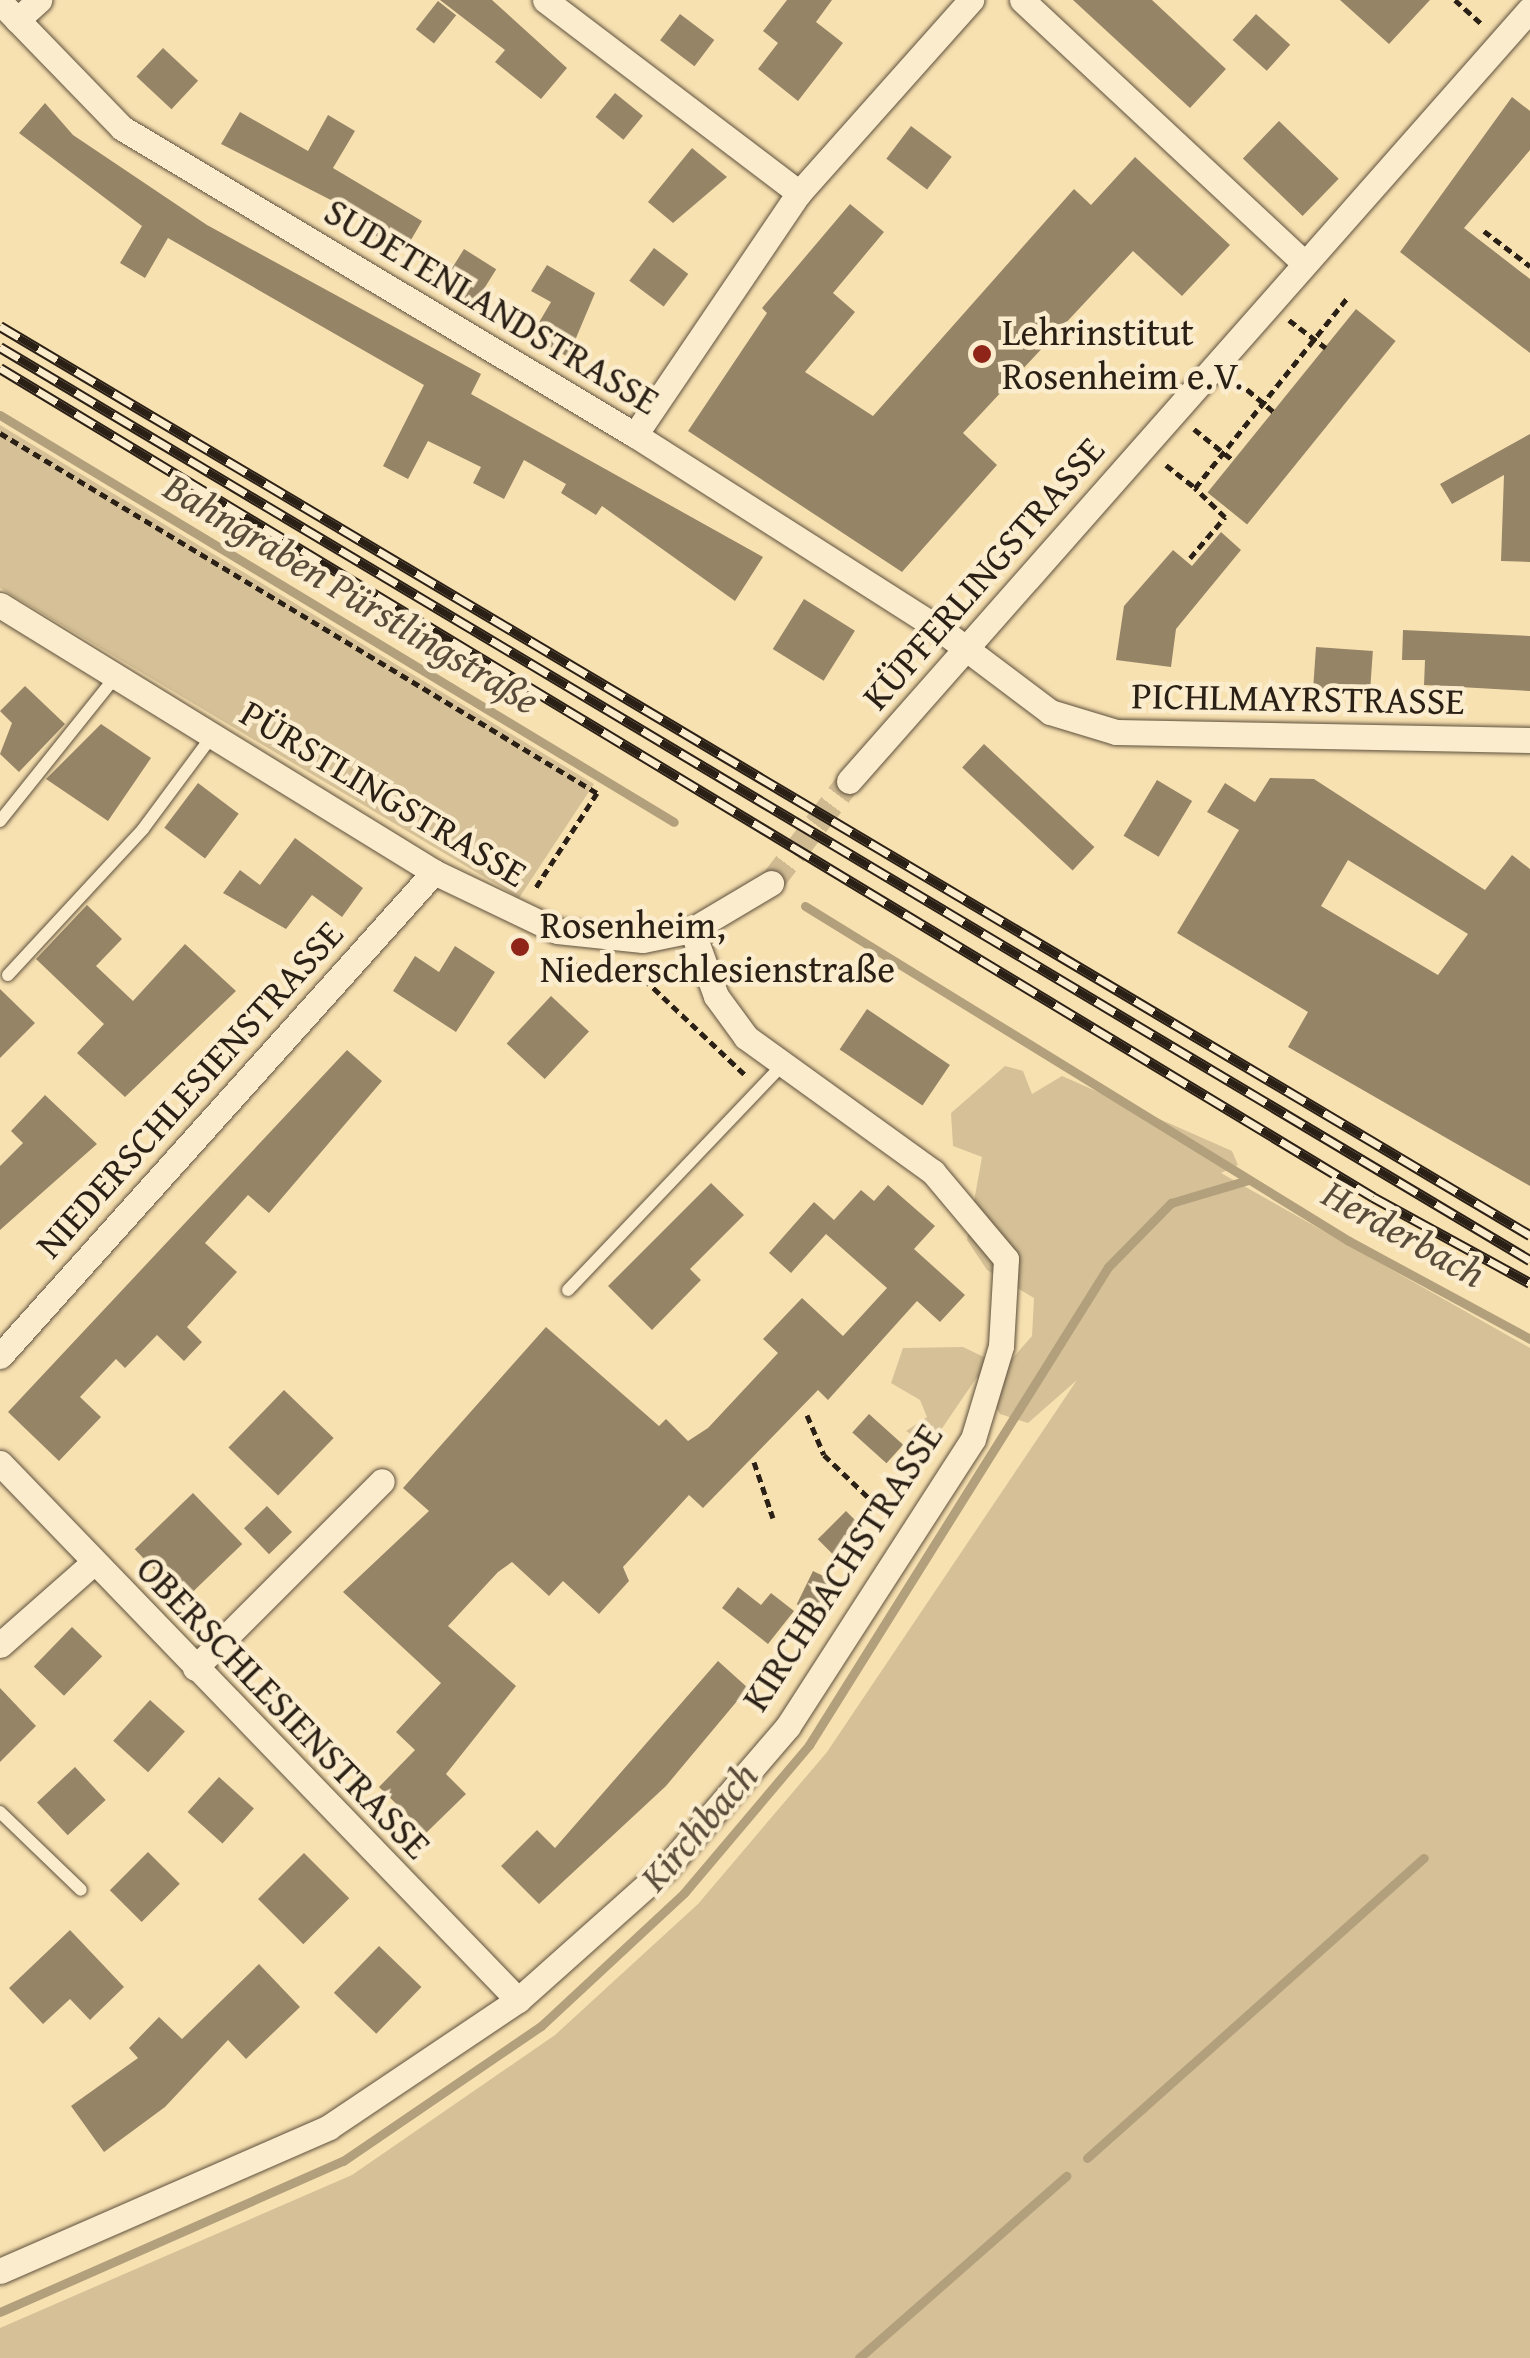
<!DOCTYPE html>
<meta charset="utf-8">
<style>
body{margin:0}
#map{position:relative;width:1530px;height:2358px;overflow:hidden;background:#f8e1b1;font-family:"Gentium Book Plus",serif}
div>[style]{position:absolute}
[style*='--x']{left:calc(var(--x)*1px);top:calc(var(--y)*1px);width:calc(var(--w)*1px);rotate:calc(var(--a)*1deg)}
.green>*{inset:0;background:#d5c097}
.stream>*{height:9px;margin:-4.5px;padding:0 4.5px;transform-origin:4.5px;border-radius:4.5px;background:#b29f7c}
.building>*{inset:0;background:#968467;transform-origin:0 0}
.minor-tunnel>*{height:25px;margin-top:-12.5px;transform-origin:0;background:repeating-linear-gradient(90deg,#cfba92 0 25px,transparent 0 37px)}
.path>*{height:5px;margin-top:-2.5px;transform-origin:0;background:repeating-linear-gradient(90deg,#2b2016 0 8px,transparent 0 13px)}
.roads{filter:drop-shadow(0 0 2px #5e503d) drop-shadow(0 0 2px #5e503d)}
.service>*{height:12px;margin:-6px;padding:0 6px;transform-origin:6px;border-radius:6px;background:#faeccc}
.minor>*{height:25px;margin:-12.5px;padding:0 12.5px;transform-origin:12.5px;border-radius:12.5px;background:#faeccc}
.rail>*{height:11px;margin-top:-5.5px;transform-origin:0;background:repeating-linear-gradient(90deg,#faeccc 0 22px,#2b2016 0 44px);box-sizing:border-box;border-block:2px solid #2b2016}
.dots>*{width:28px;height:28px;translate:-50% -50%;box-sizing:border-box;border:5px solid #faeccc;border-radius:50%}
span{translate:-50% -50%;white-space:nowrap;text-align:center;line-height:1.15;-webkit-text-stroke:9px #faeccc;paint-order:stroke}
.street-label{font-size:38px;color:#2b2016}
.poi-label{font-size:38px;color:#2b2016}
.left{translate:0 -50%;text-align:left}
.water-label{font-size:40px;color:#5a4c3a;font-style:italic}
</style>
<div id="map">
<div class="green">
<div style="clip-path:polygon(0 425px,594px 784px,519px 898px,0 588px)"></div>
<div style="clip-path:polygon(1005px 1066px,1023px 1071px,1032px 1094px,1062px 1076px,1232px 1151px,1238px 1165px,1221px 1173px,1530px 1348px,1530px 2358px,0 2358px,0 2328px,352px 2175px,555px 2035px,698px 1904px,827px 1752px,1077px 1380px,1028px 1423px,1000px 1414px,977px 1377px,930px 1446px,906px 1431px,927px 1417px,920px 1400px,891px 1383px,903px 1348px,963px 1347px,1005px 1367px,1032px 1336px,1034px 1298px,987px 1270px,967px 1240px,982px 1157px,953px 1146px,951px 1113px)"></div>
</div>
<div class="stream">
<div style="--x:0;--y:415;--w:787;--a:31.13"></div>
<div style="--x:805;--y:906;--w:639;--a:31.63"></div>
<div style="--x:1349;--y:1241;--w:206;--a:28.4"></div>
<div style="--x:1087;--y:2158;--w:451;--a:-41.7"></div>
<div style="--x:0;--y:2312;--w:375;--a:-23.8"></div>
<div style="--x:343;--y:2161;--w:240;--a:-34.3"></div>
<div style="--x:541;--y:2026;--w:195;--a:-42.9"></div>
<div style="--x:684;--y:1893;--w:194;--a:-49.8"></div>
<div style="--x:809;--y:1745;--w:564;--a:-57.97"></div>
<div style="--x:1108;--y:1267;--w:90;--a:-45.5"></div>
<div style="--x:1171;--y:1203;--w:80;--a:-16.6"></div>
<div style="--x:859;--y:2358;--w:276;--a:-41.3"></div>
</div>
<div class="building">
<div style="clip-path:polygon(440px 0,492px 0,567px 68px,541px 99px,495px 62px,505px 50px)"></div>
<div style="clip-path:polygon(787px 0,832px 0,816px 22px,843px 43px,798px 101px,758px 69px,778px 43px,763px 31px)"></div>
<div style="clip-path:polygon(1073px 0,1152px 0,1226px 69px,1190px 108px)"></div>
<div style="clip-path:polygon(1340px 0,1430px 0,1389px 44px)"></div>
<div style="left:438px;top:1px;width:23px;height:36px;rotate:38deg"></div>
<div style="left:680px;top:14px;width:43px;height:33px;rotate:37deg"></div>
<div style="left:1256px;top:14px;width:46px;height:35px;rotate:42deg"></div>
<div style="left:163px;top:48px;width:48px;height:39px;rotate:43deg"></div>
<div style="left:615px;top:93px;width:36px;height:31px;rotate:39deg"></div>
<div style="clip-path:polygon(1512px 97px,1530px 111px,1530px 150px,1464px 228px,1530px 279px,1530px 353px,1400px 252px)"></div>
<div style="clip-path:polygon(45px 103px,73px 135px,207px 225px,481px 374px,471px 394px,763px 557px,735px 601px,602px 506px,596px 515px,561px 493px,566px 484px,524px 460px,504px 499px,473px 483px,481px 467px,428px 441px,408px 479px,383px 466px,424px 385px,168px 238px,145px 278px,120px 263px,142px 226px,19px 133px)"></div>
<div style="clip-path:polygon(240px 112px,308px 151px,328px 115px,355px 131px,333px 168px,422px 221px,404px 252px,364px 229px,370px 220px,221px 144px)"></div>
<div style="left:1279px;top:121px;width:83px;height:52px;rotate:44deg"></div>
<div style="left:911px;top:126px;width:51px;height:41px;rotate:37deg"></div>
<div style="clip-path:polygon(692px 148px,727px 177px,673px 223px,648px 202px)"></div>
<div style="clip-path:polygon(1135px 157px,1230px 245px,1182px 296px,1133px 251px,963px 433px,997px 465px,902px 572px,688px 431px,767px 313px,762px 308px,850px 204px,884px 232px,833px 293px,855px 312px,805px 372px,873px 416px,1074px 189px,1091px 205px)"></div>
<div style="left:654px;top:248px;width:43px;height:41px;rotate:37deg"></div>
<div style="left:464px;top:249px;width:38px;height:41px;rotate:32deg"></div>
<div style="clip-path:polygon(547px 265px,595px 293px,568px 357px,531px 336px,551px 302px,531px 291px)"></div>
<div style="left:1356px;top:309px;width:51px;height:236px;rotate:39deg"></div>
<div style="clip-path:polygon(1530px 434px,1530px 562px,1501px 561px,1504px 475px,1452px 504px,1440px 484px)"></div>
<div style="clip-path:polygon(1221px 532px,1241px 550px,1176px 629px,1171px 667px,1116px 660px,1124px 606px,1173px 550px,1192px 566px)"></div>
<div style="left:804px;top:599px;width:60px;height:59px;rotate:32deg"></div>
<div style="clip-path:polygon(1403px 630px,1530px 636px,1530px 691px,1424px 685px,1425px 660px,1402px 660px)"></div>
<div style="left:1316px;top:647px;width:57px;height:44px;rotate:4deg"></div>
<div style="clip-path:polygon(25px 686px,65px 724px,19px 772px,0 754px,12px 723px,0 711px)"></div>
<div style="clip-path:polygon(101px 724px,151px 758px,108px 821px,46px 779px)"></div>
<div style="left:984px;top:744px;width:151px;height:32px;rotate:43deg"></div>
<div style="clip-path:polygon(evenodd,1270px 778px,1314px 779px,1485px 890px,1512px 855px,1530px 869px,1530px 1186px,1288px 1047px,1308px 1012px,1177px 933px,1239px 830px,1207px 812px,1225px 783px,1255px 802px,1270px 778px,1348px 860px,1468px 934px,1438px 975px,1321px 906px,1348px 860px)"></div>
<div style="left:1157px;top:780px;width:41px;height:65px;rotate:31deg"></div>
<div style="left:198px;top:783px;width:51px;height:56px;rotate:37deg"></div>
<div style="clip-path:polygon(295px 838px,363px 888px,342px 917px,312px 895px,286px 929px,223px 893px,240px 870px,260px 885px)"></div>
<div style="clip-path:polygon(87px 905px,122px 939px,96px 966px,133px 1001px,185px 944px,236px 991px,125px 1097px,77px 1053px,104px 1024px,36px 959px)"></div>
<div style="clip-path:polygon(455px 946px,495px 972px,456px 1032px,393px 991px,415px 956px,439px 972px)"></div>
<div style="clip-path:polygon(0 989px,35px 1023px,0 1058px)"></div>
<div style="left:551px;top:996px;width:52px;height:65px;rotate:43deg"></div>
<div style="left:867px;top:1009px;width:100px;height:49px;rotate:34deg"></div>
<div style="clip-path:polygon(347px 1050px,382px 1081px,269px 1213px,248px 1195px,205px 1243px,237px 1272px,187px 1327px,202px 1342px,184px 1361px,157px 1335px,125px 1368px,116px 1359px,80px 1397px,101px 1417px,59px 1461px,8px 1412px)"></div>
<div style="clip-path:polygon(45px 1095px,97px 1144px,0 1230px,0 1166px,23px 1143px,11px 1131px)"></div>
<div style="clip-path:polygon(711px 1183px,744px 1215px,690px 1269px,701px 1280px,652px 1330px,608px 1286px)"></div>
<div style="clip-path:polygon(888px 1185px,935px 1226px,914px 1249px,965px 1295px,940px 1322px,917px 1301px,828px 1400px,818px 1390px,703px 1508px,689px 1495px,623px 1567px,629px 1581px,599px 1614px,563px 1581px,549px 1596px,512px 1562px,498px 1572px,448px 1626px,516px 1686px,446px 1774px,466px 1794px,426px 1833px,379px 1787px,415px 1750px,396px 1732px,441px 1683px,343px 1592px,429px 1511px,403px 1488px,546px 1327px,659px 1426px,666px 1419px,688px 1441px,708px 1428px,778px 1353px,763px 1339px,802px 1298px,843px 1336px,887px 1288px,826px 1234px,791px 1273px,769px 1253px,814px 1202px,834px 1220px,861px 1190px,874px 1201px)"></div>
<div style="left:284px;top:1390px;width:69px;height:80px;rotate:44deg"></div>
<div style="left:869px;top:1414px;width:46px;height:25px;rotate:42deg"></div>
<div style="left:193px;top:1493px;width:71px;height:81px;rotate:46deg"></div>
<div style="left:267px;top:1506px;width:36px;height:32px;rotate:46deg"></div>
<div style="left:846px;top:1511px;width:28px;height:40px;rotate:45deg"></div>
<div style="left:813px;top:1571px;width:28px;height:37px;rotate:26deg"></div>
<div style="clip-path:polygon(738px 1587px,761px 1605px,771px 1593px,794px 1611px,768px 1644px,722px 1608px)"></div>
<div style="left:72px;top:1627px;width:42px;height:55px;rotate:44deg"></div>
<div style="clip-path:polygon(718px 1661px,748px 1688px,666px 1786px,539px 1904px,501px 1866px,537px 1830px,555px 1848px)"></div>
<div style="clip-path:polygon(0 1688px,36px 1726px,0 1762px)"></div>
<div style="left:150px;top:1700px;width:47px;height:55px;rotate:42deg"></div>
<div style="left:75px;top:1767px;width:45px;height:52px;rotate:47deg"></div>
<div style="left:219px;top:1777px;width:47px;height:47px;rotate:42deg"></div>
<div style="left:148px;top:1852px;width:45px;height:54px;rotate:45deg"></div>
<div style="left:304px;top:1853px;width:64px;height:65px;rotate:45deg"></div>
<div style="clip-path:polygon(70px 1930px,124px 1987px,90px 2020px,70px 1999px,43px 2024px,9px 1988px)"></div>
<div style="left:379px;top:1946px;width:59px;height:65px;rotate:44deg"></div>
<div style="clip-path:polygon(259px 1964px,300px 2007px,246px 2059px,228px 2040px,165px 2107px,104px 2152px,71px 2106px,138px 2058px,129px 2048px,159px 2017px,182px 2039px)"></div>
</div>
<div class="minor-tunnel">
<div style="--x:771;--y:883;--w:128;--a:-52.6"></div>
</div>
<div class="path">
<div style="--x:1455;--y:0;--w:38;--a:42"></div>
<div style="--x:1484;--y:231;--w:58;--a:37.3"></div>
<div style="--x:1289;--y:320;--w:46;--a:37.1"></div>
<div style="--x:1237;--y:381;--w:48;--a:40"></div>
<div style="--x:1194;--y:429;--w:51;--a:38.7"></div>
<div style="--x:0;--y:433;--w:697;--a:31.09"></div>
<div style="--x:597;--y:793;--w:114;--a:122.9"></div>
<div style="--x:1166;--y:465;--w:37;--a:38"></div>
<div style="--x:1195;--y:488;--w:245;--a:-51.3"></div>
<div style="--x:1190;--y:558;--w:54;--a:-49.5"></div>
<div style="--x:1225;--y:517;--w:42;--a:-136"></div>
<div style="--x:558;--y:961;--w:88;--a:11.8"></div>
<div style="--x:644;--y:979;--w:139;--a:43.5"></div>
<div style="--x:807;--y:1415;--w:43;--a:67"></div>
<div style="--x:824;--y:1455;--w:94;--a:43.7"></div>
<div style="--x:754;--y:1462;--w:59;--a:71.3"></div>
</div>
<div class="roads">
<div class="service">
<div style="--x:0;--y:821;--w:186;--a:-51.3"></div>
<div style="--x:8;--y:975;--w:199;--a:-47.2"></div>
<div style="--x:143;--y:829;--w:116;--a:-53.4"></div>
<div style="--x:568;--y:1290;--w:308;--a:-46.4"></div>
<div style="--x:0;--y:1812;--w:112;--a:43.9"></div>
</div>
<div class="minor">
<div style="--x:545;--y:0;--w:319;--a:37.2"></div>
<div style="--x:1022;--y:0;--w:383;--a:43"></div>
<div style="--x:0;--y:2;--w:175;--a:45.9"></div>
<div style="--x:122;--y:128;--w:598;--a:30.9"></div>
<div style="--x:635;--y:435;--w:361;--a:32.5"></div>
<div style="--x:940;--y:629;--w:138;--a:37"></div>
<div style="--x:1050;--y:712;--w:69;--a:16.9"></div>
<div style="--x:1116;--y:732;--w:414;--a:1.1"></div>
<div style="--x:17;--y:20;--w:30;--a:-42"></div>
<div style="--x:635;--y:435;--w:292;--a:-55.9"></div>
<div style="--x:799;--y:193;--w:259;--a:-48.3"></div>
<div style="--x:0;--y:605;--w:510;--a:31.6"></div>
<div style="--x:434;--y:872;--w:136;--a:25.6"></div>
<div style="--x:557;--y:931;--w:86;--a:6"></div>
<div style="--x:643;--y:940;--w:50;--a:-11.5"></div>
<div style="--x:692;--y:930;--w:92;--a:-30.7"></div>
<div style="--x:849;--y:781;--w:1029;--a:-48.58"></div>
<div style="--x:0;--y:1356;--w:650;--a:-48.12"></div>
<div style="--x:0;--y:1463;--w:746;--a:46.03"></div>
<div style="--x:0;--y:1645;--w:123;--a:-41.4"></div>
<div style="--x:195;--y:1668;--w:264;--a:-45"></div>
<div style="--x:0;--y:2271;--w:359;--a:-23.6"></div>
<div style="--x:329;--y:2127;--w:228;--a:-33.9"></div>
<div style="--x:518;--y:2000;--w:198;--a:-41.7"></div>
<div style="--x:666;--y:1868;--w:187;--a:-49.3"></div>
<div style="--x:788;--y:1726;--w:341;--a:-57.2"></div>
<div style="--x:973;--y:1439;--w:97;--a:-73.2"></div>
<div style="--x:1001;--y:1346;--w:87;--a:-86.7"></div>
<div style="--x:1006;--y:1259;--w:114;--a:-130"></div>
<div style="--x:933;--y:1172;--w:231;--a:-144.2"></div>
<div style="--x:746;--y:1037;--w:51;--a:-126.2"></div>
<div style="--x:716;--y:996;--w:70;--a:-110"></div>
</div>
</div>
<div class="rail">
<div style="--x:0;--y:326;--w:1780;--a:30.72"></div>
<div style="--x:0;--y:347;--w:1782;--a:30.83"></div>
<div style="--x:0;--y:368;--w:1604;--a:31.12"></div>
<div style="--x:1373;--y:1197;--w:179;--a:28.7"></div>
</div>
<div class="dots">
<div style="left:982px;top:354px;background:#8f2418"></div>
<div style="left:520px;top:947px;background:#8f2418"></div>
</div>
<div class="street-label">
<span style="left:492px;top:306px;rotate:31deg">SUDETENLANDSTRASSE</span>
<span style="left:983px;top:573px;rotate:-49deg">KÜPFERLINGSTRASSE</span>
<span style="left:1298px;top:698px;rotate:1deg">PICHLMAYRSTRASSE</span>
<span style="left:384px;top:793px;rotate:31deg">PÜRSTLINGSTRASSE</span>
<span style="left:189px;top:1089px;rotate:-48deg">NIEDERSCHLESIENSTRASSE</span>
<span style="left:842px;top:1567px;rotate:-57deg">KIRCHBACHSTRASSE</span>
<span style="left:284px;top:1707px;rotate:46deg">OBERSCHLESIENSTRASSE</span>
</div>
<div class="poi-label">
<span class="left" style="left:1002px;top:354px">Lehrinstitut<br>Rosenheim e.V.</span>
<span class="left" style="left:540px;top:947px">Rosenheim,<br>Niederschlesienstraße</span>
</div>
<div class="water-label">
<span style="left:352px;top:593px;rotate:31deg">Bahngraben Pürstlingstraße</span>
<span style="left:1404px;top:1233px;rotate:29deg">Herderbach</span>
<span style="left:698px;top:1826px;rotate:-49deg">Kirchbach</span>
</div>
</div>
